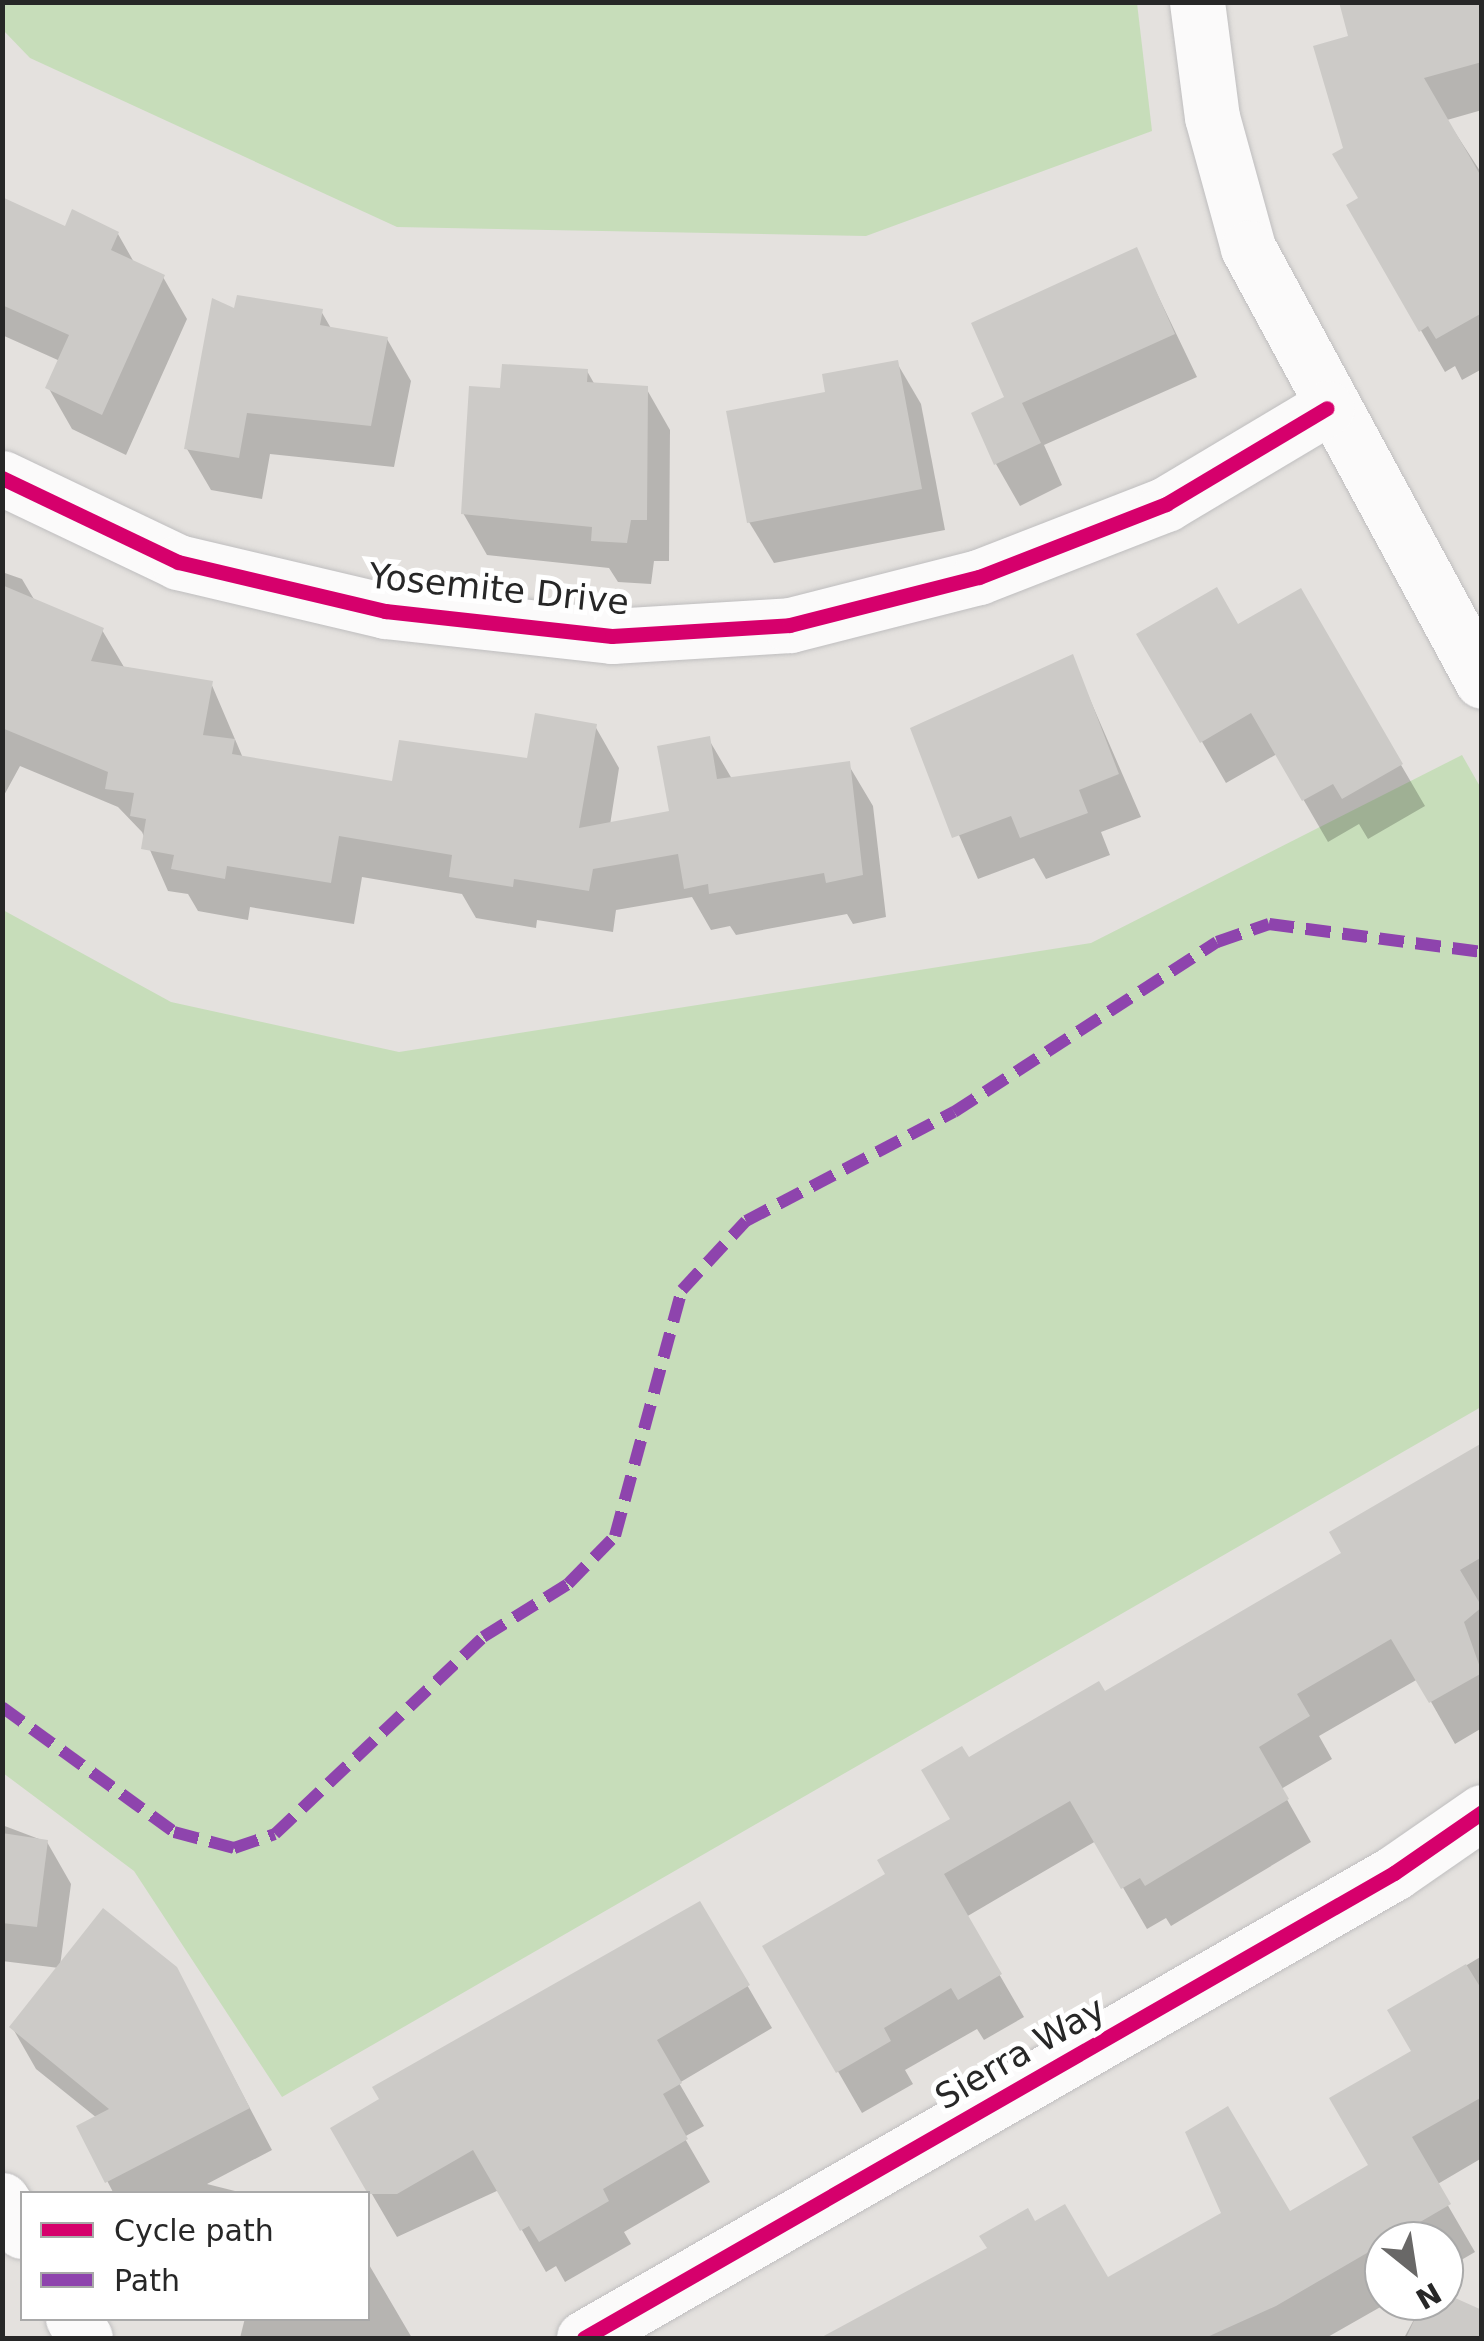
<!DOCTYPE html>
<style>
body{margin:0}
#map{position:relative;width:1484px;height:2341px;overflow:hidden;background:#e4e1de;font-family:"DejaVu Sans",sans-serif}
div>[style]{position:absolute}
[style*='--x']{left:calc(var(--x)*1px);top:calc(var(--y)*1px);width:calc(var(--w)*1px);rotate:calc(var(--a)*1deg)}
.green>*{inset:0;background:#c7ddba}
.shadow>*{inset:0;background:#0003}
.building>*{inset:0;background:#cccac7}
.roads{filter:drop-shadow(0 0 2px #bfbebf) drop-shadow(0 0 2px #bfbebf)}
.minor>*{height:55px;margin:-27.5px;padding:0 27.5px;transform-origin:27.5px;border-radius:27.5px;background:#fbfafa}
.quiet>*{height:12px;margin-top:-6px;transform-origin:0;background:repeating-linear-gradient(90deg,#8e44ad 0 25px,transparent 0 37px)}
.cycleway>*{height:15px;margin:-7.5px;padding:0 7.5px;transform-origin:7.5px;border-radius:7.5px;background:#d6006c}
span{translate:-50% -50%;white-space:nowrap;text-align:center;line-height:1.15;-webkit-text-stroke:10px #fff;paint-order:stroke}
.street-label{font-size:35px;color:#272727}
.frame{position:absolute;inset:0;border:5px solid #272727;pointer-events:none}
.legend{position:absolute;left:20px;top:2191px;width:350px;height:130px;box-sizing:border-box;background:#fff;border:2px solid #a9a9a9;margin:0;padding:12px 18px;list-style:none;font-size:30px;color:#272727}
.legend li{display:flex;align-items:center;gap:20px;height:50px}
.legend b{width:50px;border:2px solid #a9a9a9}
.north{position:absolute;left:1364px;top:2221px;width:100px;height:100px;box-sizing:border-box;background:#fff;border:2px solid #a9a9a9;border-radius:50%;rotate:150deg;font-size:28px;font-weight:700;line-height:40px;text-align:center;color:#272727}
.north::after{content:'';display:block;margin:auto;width:35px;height:45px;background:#696867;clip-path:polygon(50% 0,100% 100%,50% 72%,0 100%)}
</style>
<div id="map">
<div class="green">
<div style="clip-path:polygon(2px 3px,1137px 3px,1152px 131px,866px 236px,397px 227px,30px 58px,3px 30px)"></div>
<div style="clip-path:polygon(1462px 755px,1482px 790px,1481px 1407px,282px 2097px,134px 1871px,3px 1773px,3px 910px,171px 1002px,399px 1052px,1091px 943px)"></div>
</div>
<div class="shadow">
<div style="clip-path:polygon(1482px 5px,1482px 110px,1447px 120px,1482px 174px,1482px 369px,1462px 380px,1455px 366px,1445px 372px,1349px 206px,1361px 199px,1346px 149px)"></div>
<div style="clip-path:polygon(2px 206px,66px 229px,118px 234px,135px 264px,163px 277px,187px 319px,126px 455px,72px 429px,48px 387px,60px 361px,2px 335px)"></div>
<div style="clip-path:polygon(1136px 250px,1197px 377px,1044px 445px,1062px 485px,1020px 506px,996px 464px,1008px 399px)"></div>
<div style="clip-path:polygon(321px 311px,332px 330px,387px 339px,411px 381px,394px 467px,270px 454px,262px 499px,211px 490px,187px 449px,236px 312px)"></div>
<div style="clip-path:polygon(897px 363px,921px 404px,945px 530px,774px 563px,749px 522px,828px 394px)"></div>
<div style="clip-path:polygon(587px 371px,595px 385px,646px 388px,670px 430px,669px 561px,654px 561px,651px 584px,618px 582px,609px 568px,487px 555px,463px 513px,503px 391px)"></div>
<div style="clip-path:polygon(2px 572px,22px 579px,35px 601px,102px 630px,124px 667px,211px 683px,243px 758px,394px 784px,529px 761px,595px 726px,619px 768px,610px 825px,672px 813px,708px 738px,732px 779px,848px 764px,873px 806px,886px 917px,853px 924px,847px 914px,736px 935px,730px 926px,711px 930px,692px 897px,616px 910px,613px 932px,537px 920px,536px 928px,476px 918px,462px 894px,362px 877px,354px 924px,250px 907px,248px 920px,198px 911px,188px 894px,168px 891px,142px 832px,118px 807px,20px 766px,2px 799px)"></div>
<div style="clip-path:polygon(1300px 592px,1425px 806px,1368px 839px,1359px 824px,1328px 842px,1277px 754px,1226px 783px,1140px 635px,1237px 628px)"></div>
<div style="clip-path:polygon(1072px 658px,1141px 817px,1101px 832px,1110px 855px,1046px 879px,1034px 858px,978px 879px,913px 729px)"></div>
<div style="clip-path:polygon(1482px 1446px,1482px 1728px,1455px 1744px,1418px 1679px,1319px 1736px,1332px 1759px,1281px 1789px,1311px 1842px,1171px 1926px,1166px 1918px,1147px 1929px,1096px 1841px,966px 1917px,1024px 2017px,984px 2040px,977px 2029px,905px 2070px,913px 2084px,862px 2113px,766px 1947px,889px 1875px,953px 1820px,968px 1761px,1104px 1695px,1345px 1554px)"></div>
<div style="clip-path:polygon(2px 1825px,47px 1842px,71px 1884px,60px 1966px,176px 1968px,272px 2150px,207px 2184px,247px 2194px,114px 2194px,79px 2127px,97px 2118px,36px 2069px,12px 2027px,59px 1968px,2px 1961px)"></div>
<div style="clip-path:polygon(700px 1904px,772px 2028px,679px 2083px,704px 2126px,684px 2137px,710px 2182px,624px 2232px,631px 2244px,565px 2282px,556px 2266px,546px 2272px,499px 2190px,397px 2237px,334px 2129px)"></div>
<div style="clip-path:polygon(1482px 1956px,1482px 2158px,1436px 2185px,1475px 2252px,1444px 2270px,1444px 2241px,1384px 2241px,1391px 2301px,1326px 2338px,827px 2338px,1035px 2224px,1107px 2280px,1289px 2215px,1371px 2166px,1414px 2052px,1390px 2011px)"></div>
<div style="clip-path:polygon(368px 2263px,412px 2338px,240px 2338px,245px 2318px,368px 2318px)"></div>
<div style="clip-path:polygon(1444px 2296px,1482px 2313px,1482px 2338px,1404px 2338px,1424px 2301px)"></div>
</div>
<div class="building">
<div style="clip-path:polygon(1339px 2px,1482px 2px,1482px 62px,1424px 78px,1482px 178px,1482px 313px,1436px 339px,1428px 326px,1419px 332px,1346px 205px,1358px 198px,1332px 154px,1343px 148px,1313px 46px,1348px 36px)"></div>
<div style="clip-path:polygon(2px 197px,65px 226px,72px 209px,119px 232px,111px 250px,165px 275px,102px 415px,45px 388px,69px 335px,2px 305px)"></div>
<div style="clip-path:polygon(1137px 247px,1175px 334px,1022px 403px,1041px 443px,994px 465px,971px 413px,1004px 397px,971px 323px)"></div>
<div style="clip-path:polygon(237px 295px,323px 309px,320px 325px,388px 337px,371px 426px,247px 413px,239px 458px,184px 449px,212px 298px,234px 308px)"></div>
<div style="clip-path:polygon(898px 360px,922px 489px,747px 523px,726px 411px,825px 392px,822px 374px)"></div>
<div style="clip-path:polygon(502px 364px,588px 369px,587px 382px,648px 386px,647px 520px,631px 520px,627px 543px,591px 541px,592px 527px,461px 514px,469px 386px,500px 388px)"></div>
<div style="clip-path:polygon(2px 585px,104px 628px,91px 661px,213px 681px,203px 735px,235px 739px,232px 754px,392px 781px,399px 740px,527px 758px,535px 713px,597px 724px,579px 828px,669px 811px,657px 746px,710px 736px,717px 779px,850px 761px,863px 875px,826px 883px,824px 873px,709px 894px,708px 884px,684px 889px,678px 854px,593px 869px,589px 891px,514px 879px,513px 887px,449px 877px,452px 855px,339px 836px,331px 883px,227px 866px,225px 879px,171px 869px,174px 855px,141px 849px,146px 819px,130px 816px,134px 793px,105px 789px,108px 772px,2px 728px)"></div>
<div style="clip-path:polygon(1217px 587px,1238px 624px,1301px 588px,1403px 764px,1342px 799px,1333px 784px,1302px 801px,1251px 713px,1200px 743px,1136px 634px)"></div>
<div style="clip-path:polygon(1073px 654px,1119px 774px,1079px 790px,1088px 813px,1020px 838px,1011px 816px,952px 838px,910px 728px)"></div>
<div style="clip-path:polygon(1482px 1443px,1482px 1557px,1460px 1570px,1482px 1607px,1464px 1622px,1482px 1673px,1429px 1703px,1391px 1639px,1297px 1694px,1310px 1716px,1259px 1747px,1289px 1799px,1145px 1886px,1140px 1878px,1121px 1889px,1070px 1801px,944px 1874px,1002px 1974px,958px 2000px,951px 1988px,884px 2028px,891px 2041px,836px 2073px,762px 1946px,885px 1874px,877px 1860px,950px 1819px,921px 1770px,962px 1746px,969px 1757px,1099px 1681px,1105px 1691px,1341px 1553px,1329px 1532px)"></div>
<div style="clip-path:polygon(2px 1833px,48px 1840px,37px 1927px,2px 1923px)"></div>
<div style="clip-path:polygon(700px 1901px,750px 1985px,657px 2040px,682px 2083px,663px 2094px,688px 2139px,603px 2189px,609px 2201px,539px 2242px,529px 2226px,520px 2231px,473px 2150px,397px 2194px,368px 2194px,330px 2128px,379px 2099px,372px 2087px)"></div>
<div style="clip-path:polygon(103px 1908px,177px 1967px,250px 2108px,105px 2183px,76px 2126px,109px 2109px,9px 2027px)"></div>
<div style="clip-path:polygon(1466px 1964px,1482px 1990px,1482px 2097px,1412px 2137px,1451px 2204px,1276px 2306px,1205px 2338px,820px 2338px,987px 2248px,979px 2236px,1028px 2208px,1035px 2221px,1065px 2204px,1108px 2277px,1221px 2213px,1185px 2132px,1228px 2106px,1290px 2211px,1368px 2165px,1329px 2098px,1411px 2051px,1387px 2010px)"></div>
<div style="clip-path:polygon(1444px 2293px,1482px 2310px,1482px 2338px,1406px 2338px,1423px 2301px,1444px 2301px)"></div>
</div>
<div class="roads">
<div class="minor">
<div style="--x:1197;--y:2;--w:116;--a:82.6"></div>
<div style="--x:1212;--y:117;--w:136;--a:74.6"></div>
<div style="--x:1248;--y:248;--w:492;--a:61.6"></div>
<div style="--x:2;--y:478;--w:195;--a:25.5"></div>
<div style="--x:178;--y:562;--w:213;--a:13.3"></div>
<div style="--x:385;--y:611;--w:228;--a:6.3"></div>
<div style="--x:612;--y:636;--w:178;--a:-3.5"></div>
<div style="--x:790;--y:625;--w:195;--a:-14.3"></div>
<div style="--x:979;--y:577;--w:201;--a:-21.3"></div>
<div style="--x:1166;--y:504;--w:187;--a:-30.8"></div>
<div style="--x:2;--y:2200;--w:37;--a:57"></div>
<div style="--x:73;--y:2318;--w:23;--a:59"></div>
<div style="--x:584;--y:2338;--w:934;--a:-29.86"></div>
<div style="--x:1394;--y:1873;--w:107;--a:-34.7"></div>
</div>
</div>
<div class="quiet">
<div style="--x:2;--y:1707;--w:213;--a:36"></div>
<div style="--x:174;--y:1832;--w:62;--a:14.9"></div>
<div style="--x:234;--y:1848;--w:43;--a:-18.9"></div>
<div style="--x:275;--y:1834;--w:286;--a:-43.4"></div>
<div style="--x:483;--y:1637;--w:100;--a:-31.9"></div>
<div style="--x:568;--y:1584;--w:67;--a:-45.6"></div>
<div style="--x:615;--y:1536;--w:255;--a:-74.8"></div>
<div style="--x:682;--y:1290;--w:94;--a:-47.2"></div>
<div style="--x:746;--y:1221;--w:235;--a:-27.7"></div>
<div style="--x:954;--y:1112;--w:313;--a:-32.9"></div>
<div style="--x:1217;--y:942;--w:55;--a:-19.1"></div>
<div style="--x:1269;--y:924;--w:215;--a:7.5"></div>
</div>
<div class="cycleway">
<div style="--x:2;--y:478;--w:195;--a:25.5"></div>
<div style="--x:178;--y:562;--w:213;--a:13.3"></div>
<div style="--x:385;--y:611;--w:228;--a:6.3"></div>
<div style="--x:612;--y:636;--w:178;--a:-3.5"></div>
<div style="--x:790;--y:625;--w:195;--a:-14.3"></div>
<div style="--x:979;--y:577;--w:201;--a:-21.3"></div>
<div style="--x:1166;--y:504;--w:187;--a:-30.8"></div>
<div style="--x:584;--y:2338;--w:934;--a:-29.86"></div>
<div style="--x:1394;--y:1873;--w:107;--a:-34.7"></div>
</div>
<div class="street-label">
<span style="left:499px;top:589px;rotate:6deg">Yosemite Drive</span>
<span style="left:1020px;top:2053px;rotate:-30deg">Sierra Way</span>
</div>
<div class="frame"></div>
<ul class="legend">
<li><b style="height:12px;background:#d6006c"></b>Cycle path</li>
<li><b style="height:12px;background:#8e44ad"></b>Path</li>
</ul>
<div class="north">N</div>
</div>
